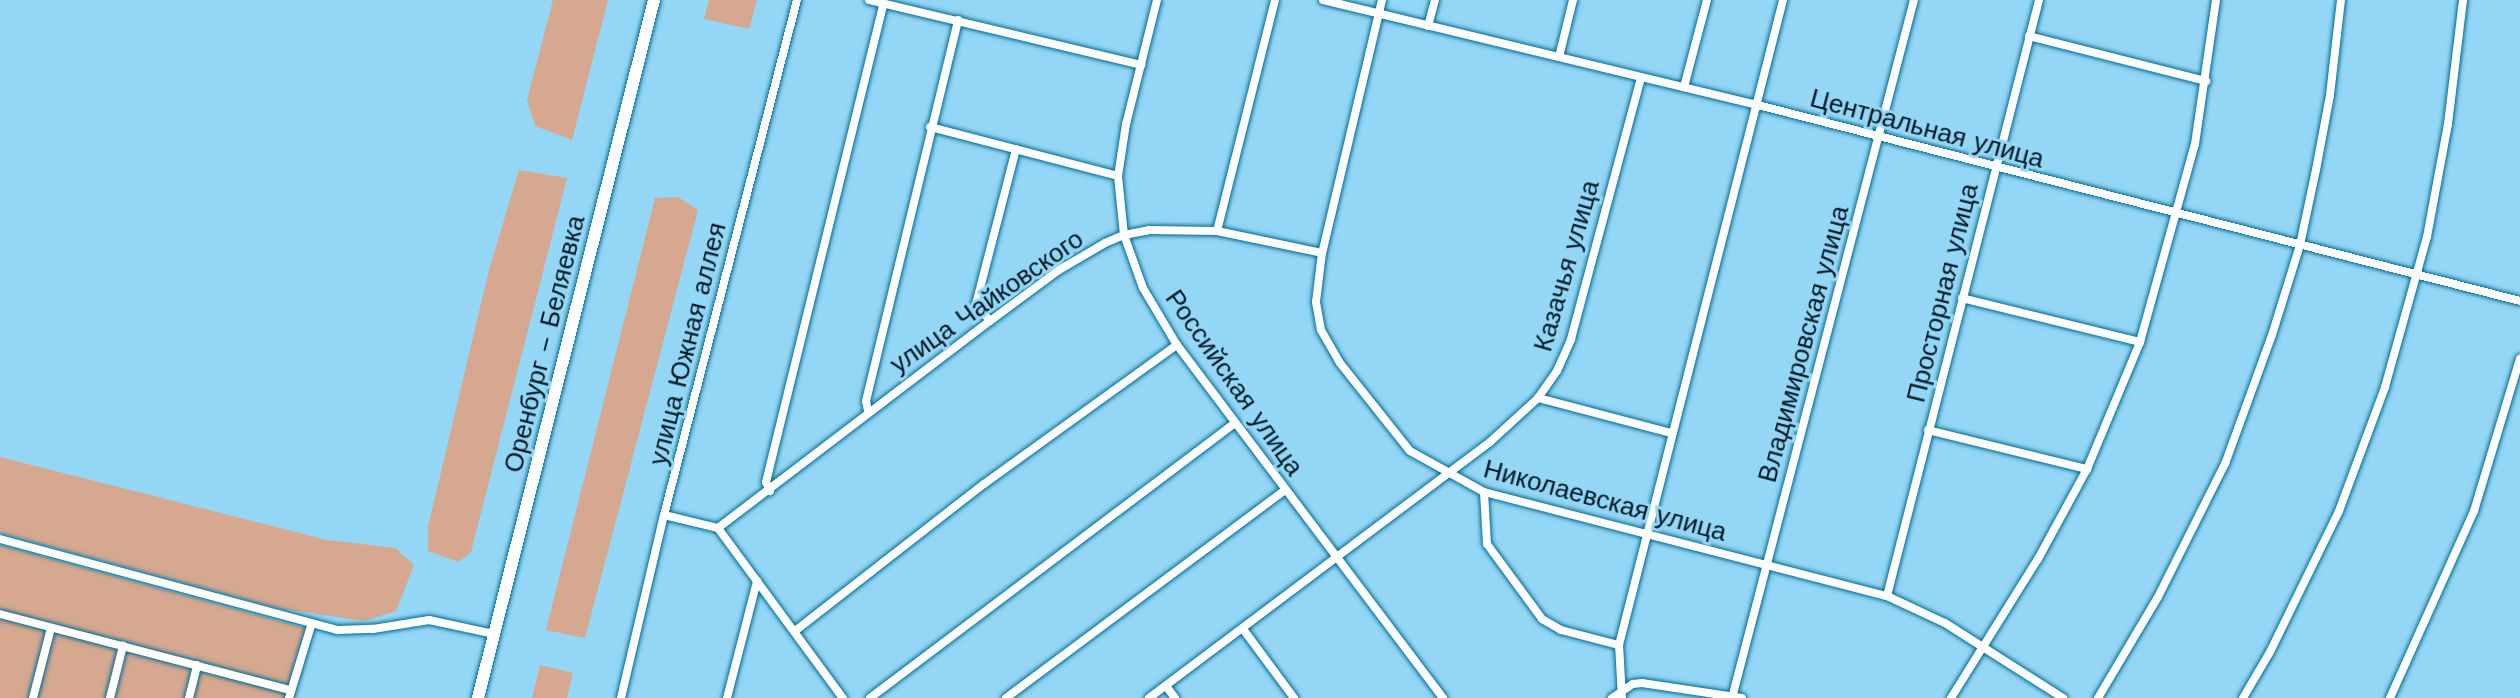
<!DOCTYPE html>
<meta charset="utf-8">
<style>
body{margin:0}
#map{position:relative;width:2520px;height:698px;overflow:hidden;background:#94d6f6;font-family:"Work Sans",sans-serif}
div>[style]{position:absolute}
[style*='--x']{left:calc(var(--x)*1px);top:calc(var(--y)*1px);width:calc(var(--w)*1px);rotate:calc(var(--a)*1deg)}
.green>*{inset:0;background:#d5a88f}
.roads{filter:drop-shadow(0 0 2px #006c90) drop-shadow(0 0 2px #006c90)}
.street>*{height:8px;margin:-4px;padding:0 4px;transform-origin:4px;border-radius:4px;background:#fff}
.secondary>*{height:12px;margin:-6px;padding:0 6px;transform-origin:6px;border-radius:6px;background:#fff}
span{translate:-50% -50%;white-space:nowrap;text-align:center;line-height:1.15;-webkit-text-stroke:6px #94d6f6;paint-order:stroke}
.street-label{font-size:26px;color:#001824}
</style>
<div id="map">
<div class="green">
<div style="clip-path:polygon(553px 0,608px 0,572px 140px,535px 126px,527px 100px)"></div>
<div style="clip-path:polygon(709px 0,757px 0,749px 29px,704px 19px)"></div>
<div style="clip-path:polygon(519px 170px,567px 178px,471px 552px,459px 562px,428px 551px,428px 527px,489px 270px)"></div>
<div style="clip-path:polygon(678px 197px,698px 210px,585px 638px,546px 630px,655px 198px)"></div>
<div style="clip-path:polygon(0 457px,327px 540px,395px 548px,414px 565px,396px 611px,364px 621px,276px 608px,0 533px)"></div>
<div style="clip-path:polygon(0 545px,305px 628px,285px 698px,0 698px)"></div>
<div style="clip-path:polygon(540px 665px,573px 673px,567px 698px,532px 698px)"></div>
</div>
<div class="roads">
<div class="street">
<div style="--x:869;--y:0;--w:280;--a:13.4"></div>
<div style="--x:1157;--y:0;--w:128;--a:104"></div>
<div style="--x:1126;--y:124;--w:53;--a:98.7"></div>
<div style="--x:1118;--y:176;--w:59;--a:84.2"></div>
<div style="--x:1124;--y:235;--w:56;--a:70.3"></div>
<div style="--x:1143;--y:288;--w:66;--a:59.2"></div>
<div style="--x:1177;--y:345;--w:442;--a:53"></div>
<div style="--x:1323;--y:0;--w:443;--a:13.6"></div>
<div style="--x:1754;--y:104;--w:791;--a:14.42"></div>
<div style="--x:1382;--y:0;--w:260;--a:103.3"></div>
<div style="--x:1322;--y:253;--w:49;--a:97"></div>
<div style="--x:1316;--y:302;--w:28;--a:80"></div>
<div style="--x:1321;--y:330;--w:38;--a:60"></div>
<div style="--x:1340;--y:363;--w:112;--a:51.5"></div>
<div style="--x:1410;--y:451;--w:85;--a:29"></div>
<div style="--x:1484;--y:492;--w:416;--a:14.5"></div>
<div style="--x:1887;--y:596;--w:64;--a:25"></div>
<div style="--x:1945;--y:623;--w:140;--a:32.4"></div>
<div style="--x:1428;--y:26;--w:27;--a:-75"></div>
<div style="--x:2029;--y:36;--w:183;--a:14.3"></div>
<div style="--x:1559;--y:57;--w:59;--a:-76.2"></div>
<div style="--x:1684;--y:87;--w:90;--a:-75.2"></div>
<div style="--x:930;--y:127;--w:194;--a:14.6"></div>
<div style="--x:1217;--y:231;--w:238;--a:-75.9"></div>
<div style="--x:1962;--y:298;--w:183;--a:13.9"></div>
<div style="--x:990;--y:321;--w:22;--a:-129"></div>
<div style="--x:976;--y:304;--w:160;--a:-75.5"></div>
<div style="--x:1538;--y:398;--w:138;--a:14.7"></div>
<div style="--x:868;--y:411;--w:10;--a:-101"></div>
<div style="--x:866;--y:401;--w:392;--a:-76.4"></div>
<div style="--x:1928;--y:430;--w:164;--a:13.8"></div>
<div style="--x:770;--y:491;--w:10;--a:-114"></div>
<div style="--x:766;--y:482;--w:492;--a:-76.2"></div>
<div style="--x:1484;--y:492;--w:52;--a:86.7"></div>
<div style="--x:1487;--y:544;--w:93;--a:53.7"></div>
<div style="--x:1542;--y:619;--w:22;--a:30"></div>
<div style="--x:1561;--y:630;--w:60;--a:14.5"></div>
<div style="--x:664;--y:515;--w:56;--a:13.5"></div>
<div style="--x:718;--y:528;--w:211;--a:53.7"></div>
<div style="--x:718;--y:528;--w:342;--a:-37.3"></div>
<div style="--x:990;--y:321;--w:86;--a:-36.5"></div>
<div style="--x:1059;--y:270;--w:53;--a:-30.4"></div>
<div style="--x:1105;--y:243;--w:21;--a:-23"></div>
<div style="--x:1124;--y:235;--w:25;--a:-11"></div>
<div style="--x:1149;--y:230;--w:68;--a:0.8"></div>
<div style="--x:1217;--y:231;--w:107;--a:11.8"></div>
<div style="--x:0;--y:539;--w:350;--a:15.1"></div>
<div style="--x:338;--y:630;--w:35;--a:-2"></div>
<div style="--x:373;--y:629;--w:57;--a:-9.1"></div>
<div style="--x:429;--y:620;--w:66;--a:12.2"></div>
<div style="--x:1887;--y:596;--w:615;--a:-75.69"></div>
<div style="--x:0;--y:614;--w:300;--a:14.7"></div>
<div style="--x:1243;--y:629;--w:86;--a:53.5"></div>
<div style="--x:795;--y:631;--w:239;--a:-37.9"></div>
<div style="--x:984;--y:484;--w:238;--a:-35.8"></div>
<div style="--x:1166;--y:686;--w:15;--a:53"></div>
<div style="--x:33;--y:698;--w:72;--a:-75.6"></div>
<div style="--x:110;--y:698;--w:54;--a:-76"></div>
<div style="--x:189;--y:698;--w:34;--a:-76"></div>
<div style="--x:289;--y:698;--w:78;--a:-73"></div>
<div style="--x:621;--y:698;--w:188;--a:-76.8"></div>
<div style="--x:664;--y:515;--w:532;--a:-75.52"></div>
<div style="--x:727;--y:698;--w:121;--a:-75.6"></div>
<div style="--x:870;--y:698;--w:457;--a:-37"></div>
<div style="--x:1006;--y:698;--w:348;--a:-36.7"></div>
<div style="--x:1149;--y:698;--w:426;--a:-36.9"></div>
<div style="--x:1490;--y:442;--w:65;--a:-42.5"></div>
<div style="--x:1538;--y:398;--w:33;--a:-55"></div>
<div style="--x:1557;--y:371;--w:35;--a:-66"></div>
<div style="--x:1571;--y:339;--w:270;--a:-75"></div>
<div style="--x:1612;--y:698;--w:25;--a:-34"></div>
<div style="--x:1633;--y:684;--w:9;--a:-6"></div>
<div style="--x:1642;--y:683;--w:101;--a:8.5"></div>
<div style="--x:1622;--y:698;--w:53;--a:-93.2"></div>
<div style="--x:1619;--y:645;--w:666;--a:-75.73"></div>
<div style="--x:1732;--y:698;--w:721;--a:-75.39"></div>
<div style="--x:1951;--y:698;--w:164;--a:-58"></div>
<div style="--x:2038;--y:559;--w:102;--a:-61.4"></div>
<div style="--x:2087;--y:469;--w:138;--a:-67.3"></div>
<div style="--x:2140;--y:342;--w:205;--a:-74.5"></div>
<div style="--x:2195;--y:144;--w:146;--a:-81.7"></div>
<div style="--x:2098;--y:698;--w:117;--a:-59.3"></div>
<div style="--x:2158;--y:597;--w:149;--a:-63.3"></div>
<div style="--x:2225;--y:464;--w:137;--a:-70"></div>
<div style="--x:2272;--y:335;--w:94;--a:-72.7"></div>
<div style="--x:2300;--y:245;--w:77;--a:-78"></div>
<div style="--x:2316;--y:170;--w:76;--a:-79.4"></div>
<div style="--x:2330;--y:95;--w:96;--a:-83.4"></div>
<div style="--x:2243;--y:698;--w:53;--a:-59.6"></div>
<div style="--x:2270;--y:652;--w:157;--a:-63.9"></div>
<div style="--x:2339;--y:511;--w:132;--a:-69.6"></div>
<div style="--x:2385;--y:387;--w:156;--a:-74.4"></div>
<div style="--x:2427;--y:237;--w:115;--a:-79.5"></div>
<div style="--x:2448;--y:124;--w:125;--a:-83.1"></div>
<div style="--x:2390;--y:698;--w:205;--a:-65.8"></div>
<div style="--x:2474;--y:511;--w:159;--a:-73.2"></div>
</div>
<div class="secondary">
<div style="--x:478;--y:698;--w:720;--a:-75.85"></div>
</div>
</div>
<div class="street-label">
<span style="left:1927px;top:129px;rotate:15deg">Центральная улица</span>
<span style="left:1567px;top:266px;rotate:-74deg">Казачья улица</span>
<span style="left:1943px;top:293px;rotate:-76deg">Просторная улица</span>
<span style="left:987px;top:302px;rotate:-35deg">улица Чайковского</span>
<span style="left:545px;top:344px;rotate:-76deg">Оренбург – Беляевка</span>
<span style="left:688px;top:344px;rotate:-76deg">улица Южная аллея</span>
<span style="left:1804px;top:344px;rotate:-75deg">Владимировская улица</span>
<span style="left:1234px;top:383px;rotate:55deg">Российская улица</span>
<span style="left:1605px;top:501px;rotate:15deg">Николаевская улица</span>
</div>
</div>
